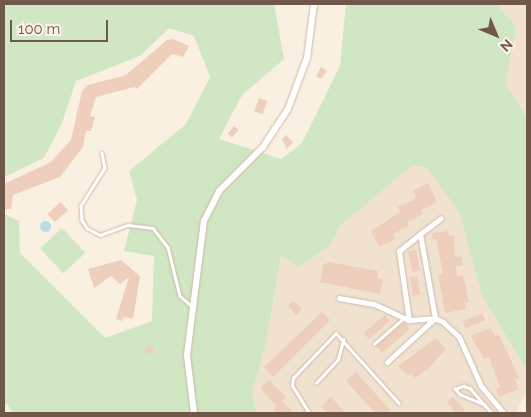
<!DOCTYPE html>
<style>
body{margin:0}
#map{position:relative;width:531px;height:417px;overflow:hidden;background:#faf0e1;font-family:Raleway,sans-serif}
div>[style]{position:absolute}
[style*='--x']{left:calc(var(--x)*1px);top:calc(var(--y)*1px);width:calc(var(--w)*1px);rotate:calc(var(--a)*1deg)}
.residential>*{inset:0;background:#f1e2d0}
.green>*{inset:0;background:#d1e6c2;transform-origin:0 0}
.water>*{inset:0;background:#b8dce1}
.round{border-radius:50%}
.building>*{inset:0;background:#edcfbb;transform-origin:0 0}
.roads{filter:drop-shadow(0 0 1px #ccbaac) drop-shadow(0 0 1px #ccbaac)}
.service>*{height:2.5px;margin:-1.25px;padding:0 1.25px;transform-origin:1.25px;border-radius:1.25px;background:#fff}
.minor>*{height:5px;margin:-2.5px;padding:0 2.5px;transform-origin:2.5px;border-radius:2.5px;background:#fff}
.tertiary>*{height:6px;margin:-3px;padding:0 3px;transform-origin:3px;border-radius:3px;background:#fff}
span{translate:-50% -50%;white-space:nowrap;text-align:center;line-height:1.15;-webkit-text-stroke:5px #fdf4e7;paint-order:stroke}
.frame{position:absolute;inset:0;border:5px solid #6f574a;pointer-events:none}
.north{position:absolute;left:471px;top:10px;width:50px;height:50px;-webkit-text-stroke:4px #fdf4e7;paint-order:stroke;rotate:135deg;font-size:14px;font-weight:700;line-height:20px;text-align:center;color:#6f574a}
.north::after{content:'';display:block;margin:auto;width:18px;height:22px;background:#6f574a;clip-path:polygon(50% 0,100% 100%,50% 72%,0 100%)}
.scale{position:absolute;left:10px;top:20px;width:98px;height:22px;box-sizing:border-box;border:2px solid #6f574a;border-top:0;padding-left:6px;font-size:15px;line-height:18px;white-space:nowrap;color:#6f574a;-webkit-text-stroke:4px #fdf4e7;paint-order:stroke}
</style>
<div id="map">
<div class="residential">
<div style="clip-path:polygon(496px 4px,527px 4px,527px 118px,506px 84px,516px 26px)"></div>
<div style="clip-path:polygon(410px 166px,426px 167px,459px 212px,482px 296px,527px 371px,527px 390px,516px 413px,256px 413px,252px 392px,265px 348px,281px 255px,330px 245px,339px 227px)"></div>
</div>
<div class="green">
<div style="clip-path:polygon(4px 4px,274px 4px,284px 59px,242px 95px,219px 139px,281px 159px,302px 143px,340px 66px,346px 4px,496px 4px,516px 26px,506px 84px,527px 118px,527px 371px,482px 296px,459px 212px,426px 167px,411px 166px,339px 227px,330px 245px,298px 267px,281px 255px,265px 348px,252px 392px,256px 413px,13px 413px,7px 404px,4px 405px,4px 214px,19px 221px,20px 253px,105px 338px,152px 321px,154px 256px,124px 251px,137px 200px,129px 171px,186px 124px,210px 77px,194px 36px,169px 28px,140px 56px,76px 81px,62px 123px,44px 158px,4px 177px)"></div>
<div style="left:62px;top:228px;width:34px;height:30px;rotate:47deg"></div>
</div>
<div class="water">
<div class="round" style="left:39.5px;top:220.5px;width:11px;height:11px"></div>
</div>
<div class="building">
<div style="clip-path:polygon(173px 39px,189px 46px,183px 57px,172px 54px,137px 89px,134px 87px,96px 97px,90px 116px,95px 117px,91px 131px,86px 131px,83px 147px,60px 177px,13px 195px,11px 209px,4px 209px,4px 184px,51px 162px,71px 140px,82px 91px,88px 85px,126px 75px,167px 40px)"></div>
<div style="clip-path:polygon(321px 67px,327px 71px,321px 79px,316px 76px)"></div>
<div style="left:259px;top:98px;width:9px;height:14px;rotate:21deg"></div>
<div style="left:234px;top:126px;width:6px;height:10px;rotate:39deg"></div>
<div style="clip-path:polygon(286px 135px,293px 142px,287px 149px,282px 139px)"></div>
<div style="clip-path:polygon(428px 183px,437px 202px,421px 210px,423px 214px,407px 222px,409px 226px,393px 234px,395px 239px,379px 247px,371px 231px,400px 212px,398px 207px,417px 198px,413px 191px)"></div>
<div style="left:61px;top:202px;width:11px;height:18px;rotate:49deg"></div>
<div style="clip-path:polygon(448px 231px,449px 236px,454px 235px,455px 258px,461px 256px,463px 265px,456px 267px,457px 276px,463px 275px,469px 302px,465px 303px,466px 309px,445px 313px,438px 275px,443px 274px,436px 239px,433px 240px,432px 233px)"></div>
<div style="left:416px;top:250px;width:21px;height:8px;rotate:79deg"></div>
<div style="clip-path:polygon(121px 260px,140px 276px,133px 319px,124px 317px,122px 321px,116px 319px,129px 277px,120px 284px,111px 276px,94px 288px,88px 269px)"></div>
<div style="clip-path:polygon(329px 262px,378px 271px,378px 278px,383px 279px,380px 294px,320px 282px,323px 265px)"></div>
<div style="left:417px;top:276px;width:19px;height:7px;rotate:81deg"></div>
<div style="clip-path:polygon(293px 301px,302px 309px,296px 315px,288px 306px)"></div>
<div style="clip-path:polygon(322px 312px,330px 320px,273px 377px,264px 367px)"></div>
<div style="left:482px;top:313px;width:8px;height:21px;rotate:67deg"></div>
<div style="left:385px;top:315px;width:8px;height:28px;rotate:50deg"></div>
<div style="left:404px;top:322px;width:9px;height:37px;rotate:49deg"></div>
<div style="clip-path:polygon(491px 328px,495px 336px,499px 335px,519px 378px,515px 379px,519px 389px,499px 397px,496px 389px,500px 387px,489px 357px,484px 359px,471px 336px)"></div>
<div style="clip-path:polygon(436px 338px,446px 349px,429px 368px,415px 378px,411px 373px,408px 376px,398px 366px)"></div>
<div style="clip-path:polygon(147px 345px,153px 345px,153px 353px,146px 353px)"></div>
<div style="clip-path:polygon(356px 372px,391px 411px,388px 413px,375px 413px,346px 381px)"></div>
<div style="clip-path:polygon(269px 380px,286px 397px,282px 401px,294px 413px,276px 413px,273px 410px,277px 406px,260px 388px)"></div>
<div style="clip-path:polygon(331px 397px,346px 413px,328px 413px,321px 407px)"></div>
<div style="clip-path:polygon(453px 397px,462px 407px,466px 413px,456px 413px,447px 403px)"></div>
</div>
<div class="roads">
<div class="service">
<div style="--x:102;--y:153;--w:15;--a:79"></div>
<div style="--x:105;--y:168;--w:45;--a:122.3"></div>
<div style="--x:81;--y:206;--w:14;--a:86"></div>
<div style="--x:82;--y:220;--w:9;--a:58"></div>
<div style="--x:87;--y:228;--w:15;--a:28"></div>
<div style="--x:100;--y:235;--w:30;--a:-20"></div>
<div style="--x:128;--y:225;--w:25;--a:7"></div>
<div style="--x:153;--y:228;--w:24;--a:52"></div>
<div style="--x:168;--y:247;--w:50;--a:76.2"></div>
<div style="--x:180;--y:296;--w:16;--a:40"></div>
<div style="--x:374;--y:344;--w:38;--a:-41"></div>
<div style="--x:316;--y:383;--w:33;--a:-47"></div>
<div style="--x:338;--y:359;--w:20;--a:-75"></div>
<div style="--x:485;--y:405;--w:27;--a:-158"></div>
<div style="--x:460;--y:395;--w:8;--a:-130"></div>
<div style="--x:455;--y:389;--w:9;--a:-21"></div>
<div style="--x:463;--y:386;--w:7;--a:16"></div>
<div style="--x:470;--y:388;--w:23;--a:49"></div>
<div style="--x:485;--y:405;--w:11;--a:49"></div>
<div style="--x:309;--y:413;--w:32;--a:-122"></div>
<div style="--x:292;--y:386;--w:8;--a:-83"></div>
<div style="--x:293;--y:378;--w:62;--a:-46.3"></div>
<div style="--x:336;--y:333;--w:94;--a:48"></div>
</div>
<div class="minor">
<div style="--x:420;--y:234;--w:26;--a:-37"></div>
<div style="--x:339;--y:298;--w:36;--a:10"></div>
<div style="--x:374;--y:304;--w:38;--a:25"></div>
<div style="--x:409;--y:320;--w:26;--a:-4"></div>
<div style="--x:435;--y:318;--w:9;--a:27"></div>
<div style="--x:443;--y:322;--w:22;--a:43"></div>
<div style="--x:459;--y:337;--w:54;--a:65.8"></div>
<div style="--x:481;--y:386;--w:35;--a:50"></div>
<div style="--x:387;--y:362;--w:65;--a:-42.5"></div>
<div style="--x:435;--y:318;--w:85;--a:-100.1"></div>
<div style="--x:420;--y:234;--w:27;--a:141"></div>
<div style="--x:399;--y:251;--w:70;--a:81.8"></div>
</div>
<div class="tertiary">
<div style="--x:194;--y:413;--w:58;--a:-96.9"></div>
<div style="--x:187;--y:355;--w:135;--a:-82.8"></div>
<div style="--x:204;--y:221;--w:34;--a:-63"></div>
<div style="--x:219;--y:191;--w:62;--a:-45"></div>
<div style="--x:263;--y:147;--w:45;--a:-56.7"></div>
<div style="--x:288;--y:109;--w:54;--a:-69.6"></div>
<div style="--x:307;--y:58;--w:54;--a:-82.6"></div>
</div>
</div>
<div class="frame"></div>
<div class="north">N</div>
<div class="scale">100 m</div>
</div>
